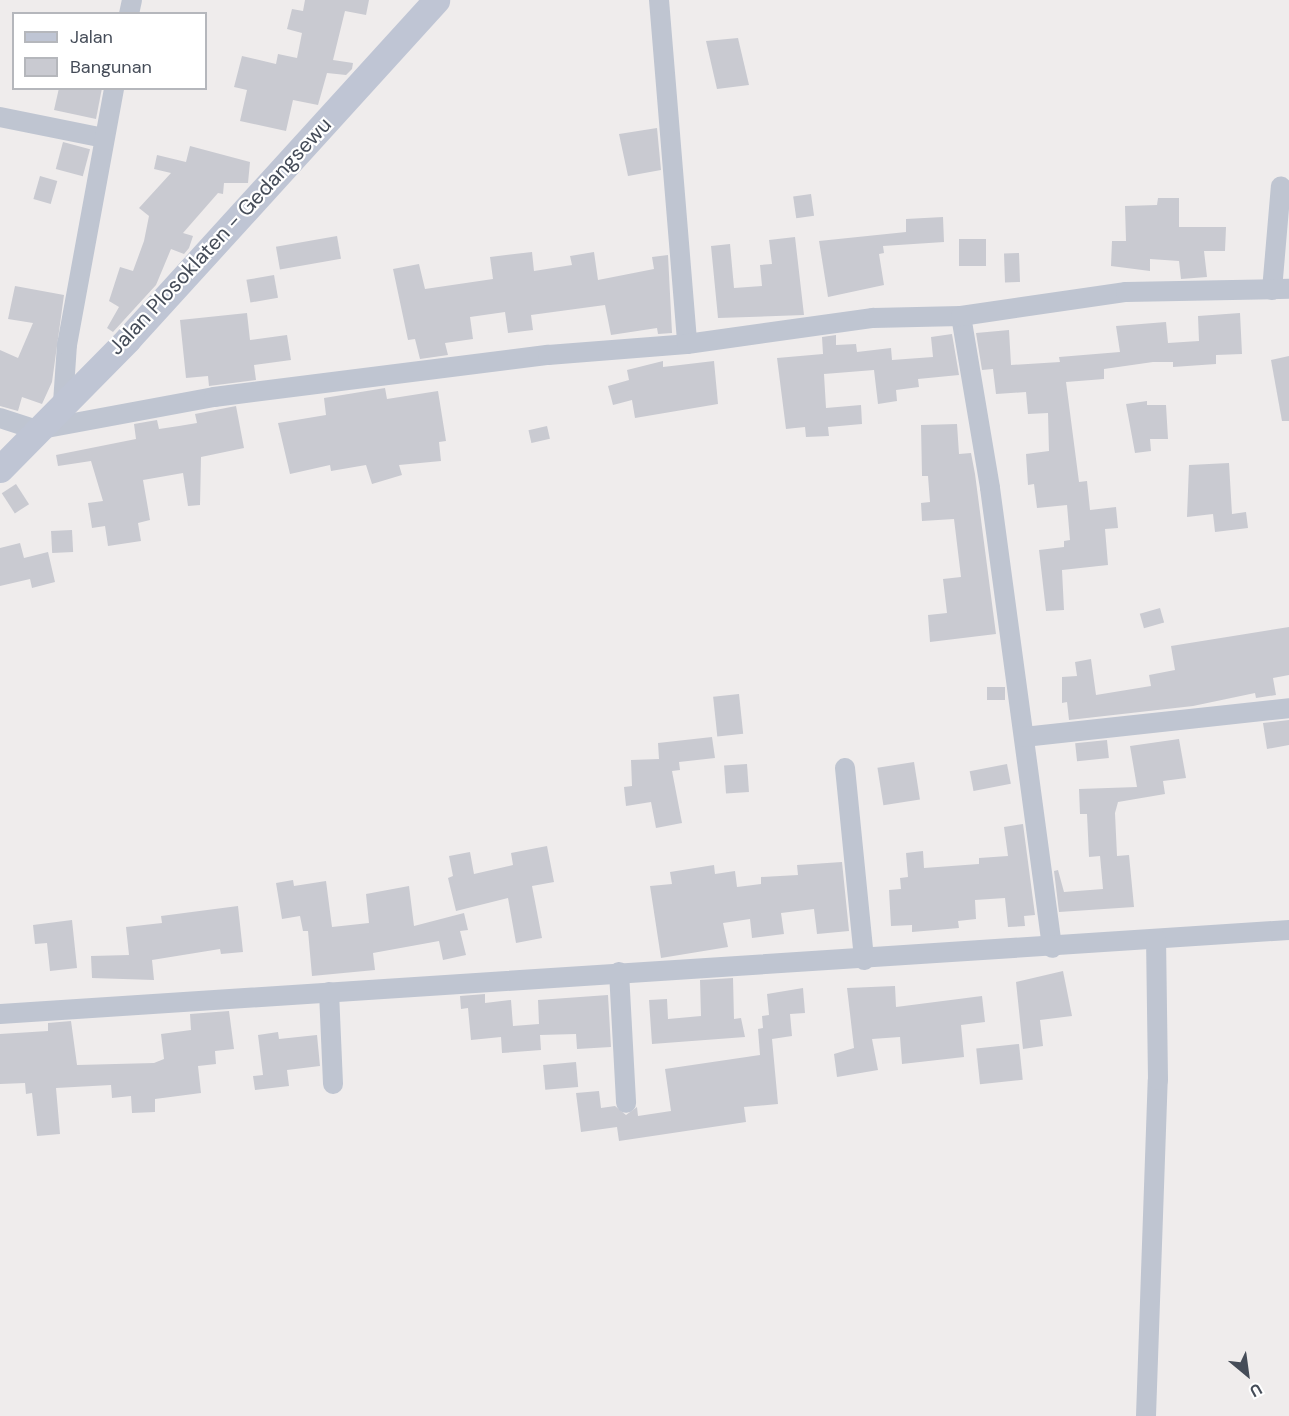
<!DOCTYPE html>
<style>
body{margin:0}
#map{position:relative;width:1289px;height:1416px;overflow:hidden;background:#efecec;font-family:"DM Sans",sans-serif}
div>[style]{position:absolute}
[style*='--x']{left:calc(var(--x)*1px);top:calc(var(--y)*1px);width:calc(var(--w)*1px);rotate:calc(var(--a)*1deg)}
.building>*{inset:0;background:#c9cad1;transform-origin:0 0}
.street>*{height:20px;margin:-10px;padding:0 10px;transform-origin:10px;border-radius:10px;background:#bfc5d1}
.secondary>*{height:27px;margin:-13.5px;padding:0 13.5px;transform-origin:13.5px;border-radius:13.5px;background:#bfc5d4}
span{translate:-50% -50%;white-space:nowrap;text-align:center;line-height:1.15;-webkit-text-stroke:4.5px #fff;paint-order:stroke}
.street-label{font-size:21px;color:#454c58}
.legend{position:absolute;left:12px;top:12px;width:195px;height:78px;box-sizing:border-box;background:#fff;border:2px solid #b5b7bc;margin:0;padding:8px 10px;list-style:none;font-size:18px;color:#454c58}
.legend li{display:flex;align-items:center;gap:12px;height:30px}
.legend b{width:30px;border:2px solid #b5b7bc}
.north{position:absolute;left:1217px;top:1344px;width:60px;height:60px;-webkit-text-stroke:4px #fff;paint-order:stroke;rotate:151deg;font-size:16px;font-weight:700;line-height:24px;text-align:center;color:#454c58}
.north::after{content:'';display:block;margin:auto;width:21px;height:27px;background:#454c58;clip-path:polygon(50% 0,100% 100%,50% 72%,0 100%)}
</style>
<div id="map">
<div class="building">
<div style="clip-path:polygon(305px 0,369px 0,366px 15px,345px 11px,333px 60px,353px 63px,352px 69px,346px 75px,327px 73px,318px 105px,293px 100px,286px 131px,240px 121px,247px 90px,234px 87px,242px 56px,276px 64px,278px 54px,297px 58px,302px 33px,287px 29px,292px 9px,303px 11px)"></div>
<div style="clip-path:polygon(738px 38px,749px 85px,717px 89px,706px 41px)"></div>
<div style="clip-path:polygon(59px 88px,102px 88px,96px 119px,54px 110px)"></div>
<div style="clip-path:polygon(657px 128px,661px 170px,628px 176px,619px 134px)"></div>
<div style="left:63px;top:142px;width:28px;height:28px;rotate:15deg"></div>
<div style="clip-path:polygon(190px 146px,250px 162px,248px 183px,224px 183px,223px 194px,218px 193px,183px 233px,193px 236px,189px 248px,184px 254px,171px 249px,156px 285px,113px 332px,107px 328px,119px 307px,109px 301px,120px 267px,133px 271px,144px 241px,149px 216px,139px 208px,171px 173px,154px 169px,157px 155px,186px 162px)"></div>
<div style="left:40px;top:176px;width:18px;height:24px;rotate:16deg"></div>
<div style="left:811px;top:194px;width:22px;height:18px;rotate:82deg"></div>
<div style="clip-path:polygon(1158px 198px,1179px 198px,1179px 227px,1226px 227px,1225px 251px,1204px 251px,1207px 277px,1181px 279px,1179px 261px,1150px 259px,1150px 271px,1111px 266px,1112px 241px,1126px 241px,1125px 206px,1157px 205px)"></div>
<div style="clip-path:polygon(943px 217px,944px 242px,883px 246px,884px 253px,879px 254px,884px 285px,828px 297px,819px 241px,906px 232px,906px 219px)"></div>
<div style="left:337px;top:236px;width:23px;height:62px;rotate:80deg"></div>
<div style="clip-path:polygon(795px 237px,804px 315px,718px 318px,711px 246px,730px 244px,734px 288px,762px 286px,760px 265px,772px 264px,769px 240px)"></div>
<div style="left:986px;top:239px;width:27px;height:27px;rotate:90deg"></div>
<div style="clip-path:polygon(532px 252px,534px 271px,572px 265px,570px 256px,594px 252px,598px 280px,654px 269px,652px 257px,668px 255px,672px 333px,658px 334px,657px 328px,611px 335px,605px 305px,531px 315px,533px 330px,508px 333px,505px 312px,470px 317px,473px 339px,445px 343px,448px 355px,420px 359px,415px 339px,408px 340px,393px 269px,419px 264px,425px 289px,493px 279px,490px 257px)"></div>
<div style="left:1019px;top:253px;width:29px;height:15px;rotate:88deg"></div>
<div style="left:274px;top:275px;width:23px;height:28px;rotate:80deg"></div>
<div style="clip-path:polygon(15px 286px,64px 295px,52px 382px,42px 404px,22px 397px,18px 411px,0 406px,0 350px,18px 358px,33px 323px,8px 319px)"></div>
<div style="clip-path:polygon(247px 313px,250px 340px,287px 335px,291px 360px,254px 365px,256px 380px,209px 386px,208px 376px,186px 378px,180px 320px)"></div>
<div style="clip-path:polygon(1240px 313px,1242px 354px,1216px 355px,1216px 364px,1173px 367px,1173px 362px,1153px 362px,1104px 369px,1104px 379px,1066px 382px,1079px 482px,1087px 481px,1090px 510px,1116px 507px,1118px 528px,1105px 529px,1108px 565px,1062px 570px,1064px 610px,1046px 611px,1039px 550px,1064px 547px,1064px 541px,1070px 540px,1067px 505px,1037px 508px,1034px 484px,1028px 485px,1026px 454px,1049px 451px,1048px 413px,1028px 414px,1026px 392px,996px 394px,993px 369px,982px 370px,976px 333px,1009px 330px,1011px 365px,1060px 362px,1059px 357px,1120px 352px,1116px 326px,1166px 322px,1168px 343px,1199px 341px,1198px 316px)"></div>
<div style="clip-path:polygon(952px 334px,959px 375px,918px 379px,919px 387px,896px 390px,897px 401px,878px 404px,874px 370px,824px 374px,826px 408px,861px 405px,862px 424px,828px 427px,829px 436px,806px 437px,805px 427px,786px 429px,777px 358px,823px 354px,822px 337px,836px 335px,836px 345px,856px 344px,857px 352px,891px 348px,892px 360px,933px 357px,931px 337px)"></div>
<div style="clip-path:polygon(1289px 356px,1289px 421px,1282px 421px,1271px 360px)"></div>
<div style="clip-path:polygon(663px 361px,663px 367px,714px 361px,718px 404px,635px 418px,632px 400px,613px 405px,608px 386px,629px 380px,627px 370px)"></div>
<div style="clip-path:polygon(385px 388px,387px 399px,438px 391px,446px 441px,439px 442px,441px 461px,399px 465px,402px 475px,372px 484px,366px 465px,331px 471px,330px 465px,290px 474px,278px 423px,326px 415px,324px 398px)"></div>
<div style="clip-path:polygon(1147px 401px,1147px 405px,1166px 405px,1168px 439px,1150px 439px,1151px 451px,1135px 453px,1126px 404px)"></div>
<div style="clip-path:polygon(236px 406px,244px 448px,201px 457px,200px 505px,188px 506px,183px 473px,143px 480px,150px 520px,138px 523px,141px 541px,108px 546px,105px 526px,92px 528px,88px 503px,103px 501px,91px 461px,58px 466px,56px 455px,136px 439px,134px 424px,157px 420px,159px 429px,179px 426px,197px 423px,195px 414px)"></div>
<div style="clip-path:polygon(957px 424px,959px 454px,971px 453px,975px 474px,996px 634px,930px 642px,928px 615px,947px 613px,943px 579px,961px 577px,954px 519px,922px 521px,921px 503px,930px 502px,928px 476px,922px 476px,921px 425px)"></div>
<div style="left:547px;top:426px;width:13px;height:19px;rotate:77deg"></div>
<div style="clip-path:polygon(1229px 463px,1232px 514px,1246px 512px,1248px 528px,1215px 532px,1213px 514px,1187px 517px,1189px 465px)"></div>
<div style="left:16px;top:484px;width:24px;height:17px;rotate:57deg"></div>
<div style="left:72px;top:530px;width:22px;height:21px;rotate:87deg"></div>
<div style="clip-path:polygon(20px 543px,24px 558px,48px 552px,55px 582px,32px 588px,30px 579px,0 586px,0 548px)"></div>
<div style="left:1160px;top:608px;width:15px;height:21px;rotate:74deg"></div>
<div style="clip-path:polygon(1289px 627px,1289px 675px,1273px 678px,1276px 695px,1256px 698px,1255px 693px,1193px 706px,1069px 720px,1067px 702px,1062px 703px,1062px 677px,1077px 676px,1075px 662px,1091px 659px,1096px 695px,1151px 686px,1149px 675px,1175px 670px,1171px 646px)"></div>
<div style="left:987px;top:687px;width:18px;height:13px"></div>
<div style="left:739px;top:694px;width:40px;height:26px;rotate:84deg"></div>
<div style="clip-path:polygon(1289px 720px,1289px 745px,1267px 749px,1263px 723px)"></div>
<div style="clip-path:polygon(712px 737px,715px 758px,679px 762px,680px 770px,672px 771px,682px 823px,656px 828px,651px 802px,626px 806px,624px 787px,632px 786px,631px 760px,659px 759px,658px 743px)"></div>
<div style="clip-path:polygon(1179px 739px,1186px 778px,1163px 781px,1165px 794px,1118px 802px,1115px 813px,1117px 856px,1129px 855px,1134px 907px,1059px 912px,1054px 871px,1058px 870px,1064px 892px,1103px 889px,1100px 856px,1089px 857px,1087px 814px,1080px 814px,1079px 789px,1137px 787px,1130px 746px)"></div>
<div style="left:1107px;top:740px;width:18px;height:32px;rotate:84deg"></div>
<div style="left:914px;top:762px;width:38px;height:37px;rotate:81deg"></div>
<div style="left:747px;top:764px;width:28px;height:23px;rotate:86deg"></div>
<div style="left:1007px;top:764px;width:20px;height:38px;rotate:79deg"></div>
<div style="clip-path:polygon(1023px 824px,1035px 915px,1024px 916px,1025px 926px,1008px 927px,1005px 898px,975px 900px,976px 919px,958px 921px,959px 928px,912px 932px,912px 925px,891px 926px,889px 890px,901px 889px,900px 878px,908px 877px,906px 853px,923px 851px,924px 868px,979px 864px,979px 858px,1008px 856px,1004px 827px)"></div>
<div style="clip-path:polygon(547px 846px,554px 882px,532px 886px,542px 938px,516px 943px,508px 898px,456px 911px,448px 878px,453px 876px,449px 856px,470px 852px,474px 874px,513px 865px,511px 853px)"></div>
<div style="clip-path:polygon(842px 862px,849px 931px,817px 934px,814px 909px,781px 913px,784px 934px,752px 938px,750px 919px,723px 923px,728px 947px,661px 958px,650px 886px,672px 884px,670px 872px,714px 865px,715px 874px,735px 871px,737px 887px,761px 884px,761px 877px,798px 875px,797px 865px)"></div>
<div style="clip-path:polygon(293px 880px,294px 886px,326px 881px,332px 927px,369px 923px,366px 894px,409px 886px,414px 926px,464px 913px,468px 930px,460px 931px,466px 955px,443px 960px,439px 941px,373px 953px,375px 970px,312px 976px,308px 931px,303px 931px,300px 916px,282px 919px,276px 883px)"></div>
<div style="clip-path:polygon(238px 906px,243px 952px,221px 954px,220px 949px,152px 960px,154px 980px,92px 978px,91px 956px,129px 955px,126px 927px,162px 923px,161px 916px)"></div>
<div style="clip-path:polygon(72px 920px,77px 968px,50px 971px,47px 943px,35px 944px,33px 925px)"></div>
<div style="clip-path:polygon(1063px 971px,1072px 1016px,1040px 1020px,1043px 1046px,1023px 1049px,1016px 982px)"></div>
<div style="clip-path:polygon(733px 978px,734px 1019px,741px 1018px,745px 1037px,652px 1044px,649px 1000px,667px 999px,668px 1019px,701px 1016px,700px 980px)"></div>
<div style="clip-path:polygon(895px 986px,896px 1007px,982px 996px,985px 1022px,961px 1025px,964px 1057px,902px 1064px,900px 1037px,872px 1039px,878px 1070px,837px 1077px,834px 1054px,854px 1048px,847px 988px)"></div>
<div style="clip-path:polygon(803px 988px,805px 1013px,790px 1014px,792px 1036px,772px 1039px,778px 1104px,744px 1107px,746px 1122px,619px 1141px,617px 1127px,581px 1132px,576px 1093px,599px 1091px,601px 1108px,615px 1106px,626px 1115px,637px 1107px,638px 1116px,671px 1111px,665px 1069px,760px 1055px,758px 1029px,763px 1028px,762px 1016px,769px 1015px,767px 994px)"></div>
<div style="clip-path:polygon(485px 994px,485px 1003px,511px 1000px,513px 1026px,539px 1024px,538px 1000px,608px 995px,611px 1047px,577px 1049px,576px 1034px,540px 1035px,541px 1050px,502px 1053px,501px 1037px,471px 1040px,468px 1008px,461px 1009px,460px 996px)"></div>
<div style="clip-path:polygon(229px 1011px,234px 1049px,215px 1051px,216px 1064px,198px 1066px,201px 1093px,155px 1099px,155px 1112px,132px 1113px,131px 1096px,112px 1098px,111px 1085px,56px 1088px,60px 1134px,37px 1136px,32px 1093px,26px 1094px,25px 1083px,0 1084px,0 1034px,48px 1031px,48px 1023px,71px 1021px,77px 1065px,154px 1063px,164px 1059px,161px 1034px,191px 1030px,190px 1014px)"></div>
<div style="clip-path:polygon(278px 1032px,279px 1039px,317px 1035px,320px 1066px,287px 1070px,289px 1086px,255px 1090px,253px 1076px,263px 1075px,258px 1035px)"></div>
<div style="left:1019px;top:1044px;width:36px;height:43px;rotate:84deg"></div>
<div style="left:576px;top:1062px;width:25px;height:33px;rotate:85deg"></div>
</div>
<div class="street">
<div style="--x:659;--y:0;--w:345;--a:85.3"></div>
<div style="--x:129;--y:14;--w:14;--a:-78"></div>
<div style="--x:0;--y:117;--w:106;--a:11.4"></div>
<div style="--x:1272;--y:290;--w:104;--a:-85.1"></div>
<div style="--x:961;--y:316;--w:174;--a:80.4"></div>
<div style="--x:990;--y:488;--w:464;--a:82.3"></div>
<div style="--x:63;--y:403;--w:58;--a:-86.1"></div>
<div style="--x:67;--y:345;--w:261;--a:-79.6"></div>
<div style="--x:0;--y:418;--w:38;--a:18"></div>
<div style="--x:36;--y:430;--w:181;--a:-10.5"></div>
<div style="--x:214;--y:397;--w:337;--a:-7.2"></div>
<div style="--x:548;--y:355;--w:139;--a:-4.5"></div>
<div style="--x:687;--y:344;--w:188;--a:-8"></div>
<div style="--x:873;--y:318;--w:88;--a:-1.3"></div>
<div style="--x:961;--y:316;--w:167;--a:-8.3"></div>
<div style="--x:1126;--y:292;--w:163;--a:-1.1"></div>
<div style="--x:1024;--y:737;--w:267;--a:-6.2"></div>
<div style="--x:845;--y:768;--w:193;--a:84.3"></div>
<div style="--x:619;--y:972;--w:131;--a:86.9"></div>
<div style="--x:329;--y:992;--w:92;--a:87.5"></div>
<div style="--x:0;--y:1014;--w:1292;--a:-3.73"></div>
<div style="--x:1146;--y:1416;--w:336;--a:-88"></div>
<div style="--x:1158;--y:1080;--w:141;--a:-90.8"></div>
</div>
<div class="secondary">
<div style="--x:0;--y:469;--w:182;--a:-45.4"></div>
<div style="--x:128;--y:339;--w:458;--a:-47.7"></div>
</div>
<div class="street-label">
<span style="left:220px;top:236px;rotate:-47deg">Jalan Plosoklaten - Gedangsewu</span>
</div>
<ul class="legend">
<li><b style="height:8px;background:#bfc5d4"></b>Jalan</li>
<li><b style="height:16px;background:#c9cad1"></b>Bangunan</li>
</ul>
<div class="north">U</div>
</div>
